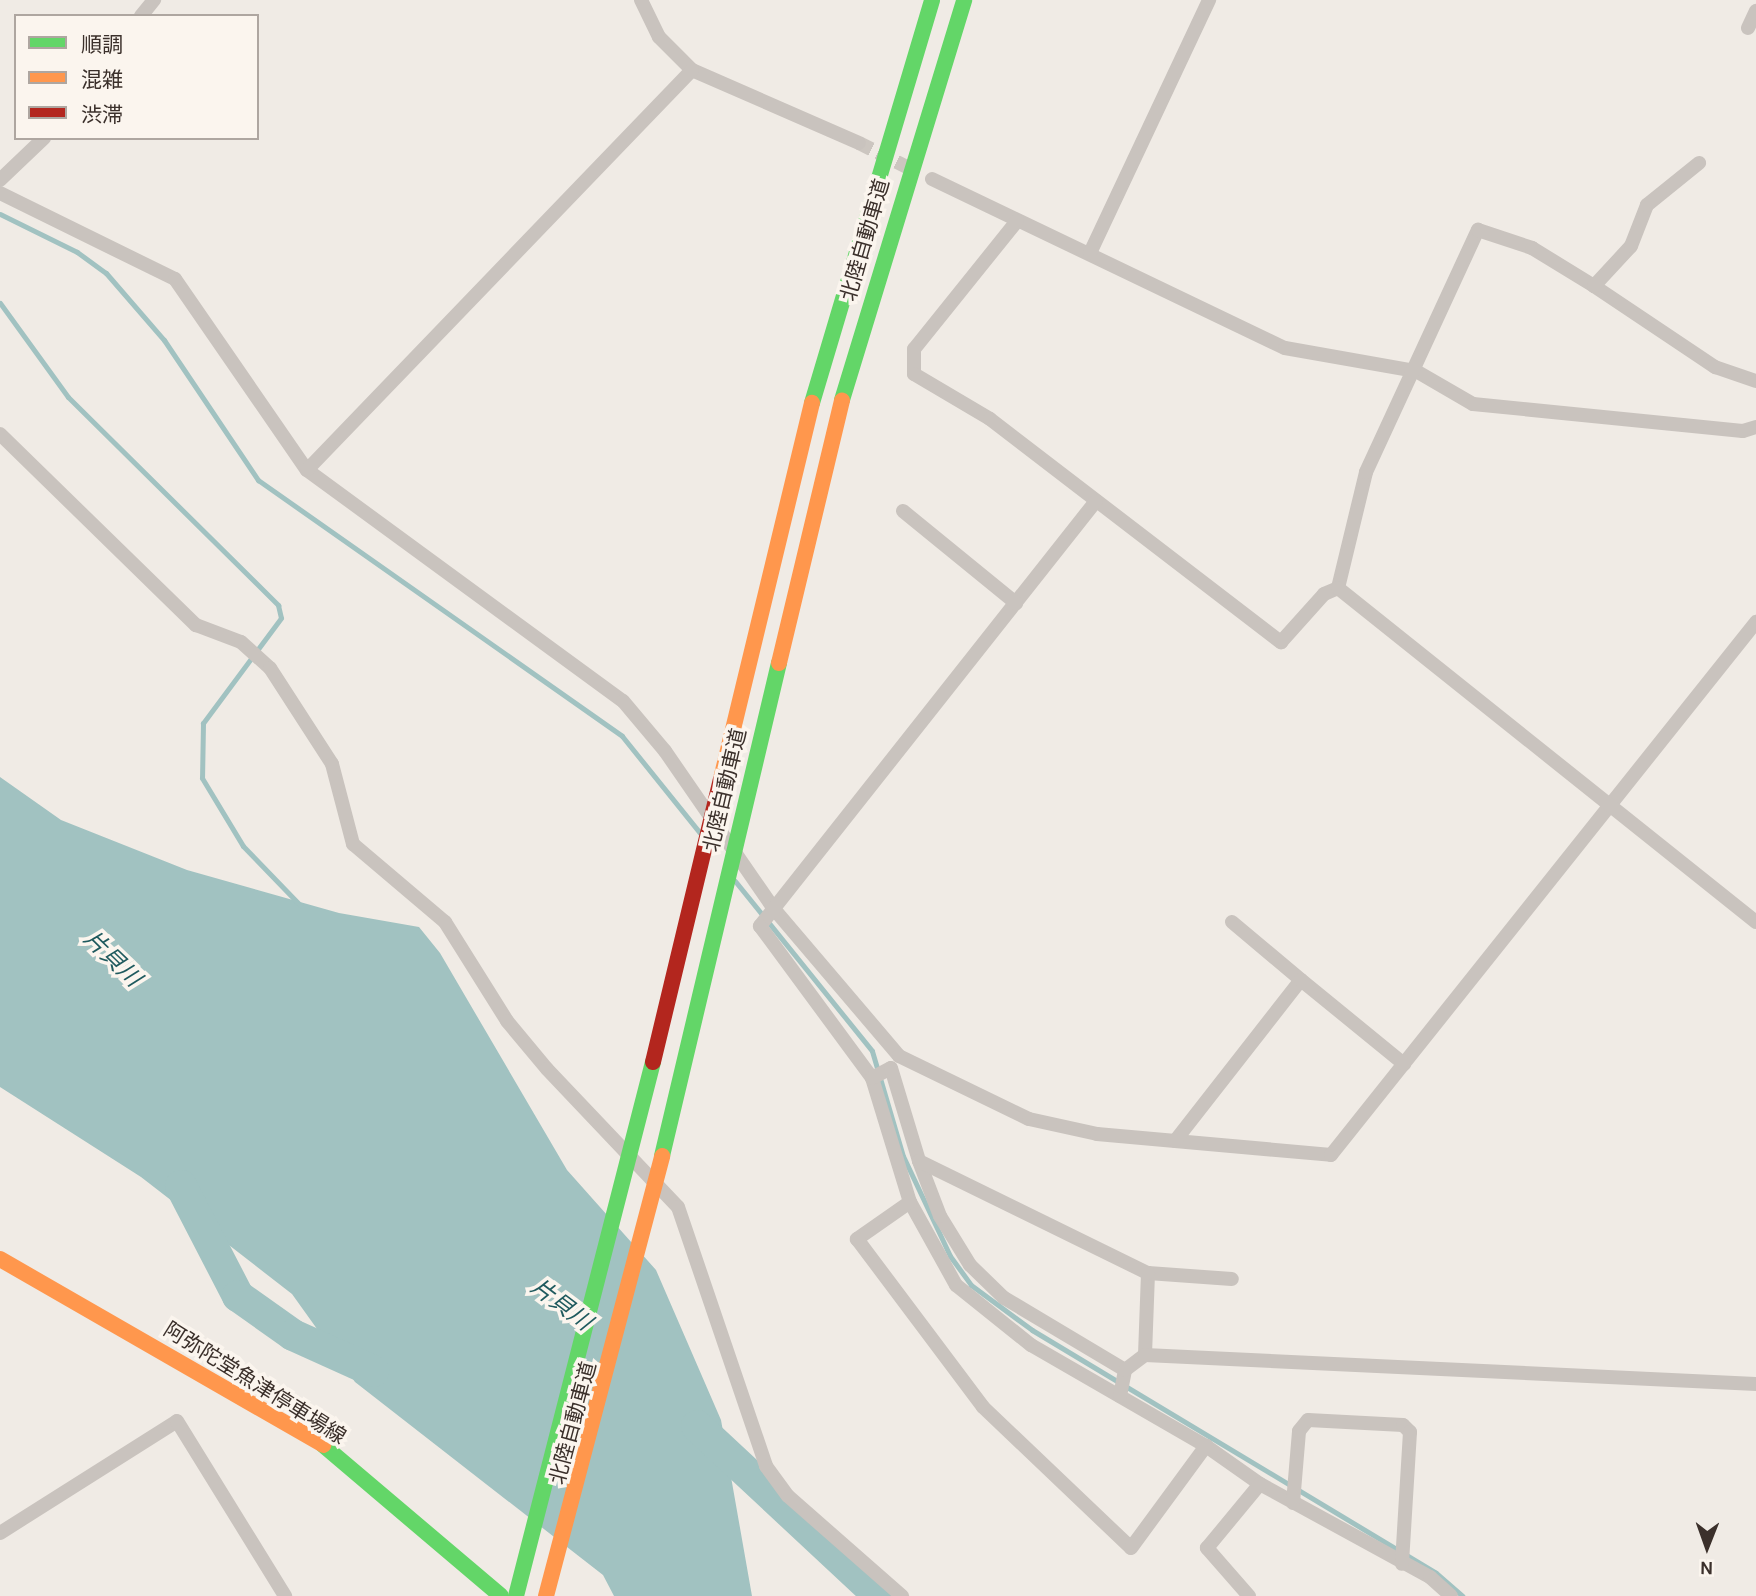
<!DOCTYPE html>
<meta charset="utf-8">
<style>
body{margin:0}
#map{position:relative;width:1756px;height:1596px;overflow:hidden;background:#f0ebe5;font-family:Karla,"Noto Sans JP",sans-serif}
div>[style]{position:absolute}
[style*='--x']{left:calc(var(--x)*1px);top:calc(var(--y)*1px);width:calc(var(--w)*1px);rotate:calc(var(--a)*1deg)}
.water>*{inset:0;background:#a1c2c1}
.stream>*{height:5px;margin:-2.5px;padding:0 2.5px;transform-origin:2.5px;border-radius:2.5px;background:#a1c2c1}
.river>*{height:32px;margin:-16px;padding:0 16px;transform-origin:16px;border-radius:16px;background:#a1c2c1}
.street-tunnel>*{height:14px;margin-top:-7px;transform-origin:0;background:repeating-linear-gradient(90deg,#ccc6c0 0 14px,transparent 0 21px)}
.street>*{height:14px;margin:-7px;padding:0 7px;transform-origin:7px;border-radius:7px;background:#c9c3be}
.fast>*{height:16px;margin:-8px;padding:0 8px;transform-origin:8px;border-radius:8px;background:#63d668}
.slow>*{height:16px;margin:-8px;padding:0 8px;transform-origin:8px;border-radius:8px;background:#ff974d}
.jam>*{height:16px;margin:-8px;padding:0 8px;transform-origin:8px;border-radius:8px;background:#b3261e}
span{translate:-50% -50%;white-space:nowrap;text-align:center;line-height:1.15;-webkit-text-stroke:7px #fbf5ee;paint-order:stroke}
.street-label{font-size:21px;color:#3b302b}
.water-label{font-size:23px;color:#1f5a5e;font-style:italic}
.legend{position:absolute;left:14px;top:14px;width:245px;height:126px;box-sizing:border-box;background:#fbf5ee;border:2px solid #aea6a0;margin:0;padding:9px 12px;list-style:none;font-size:21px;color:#3b302b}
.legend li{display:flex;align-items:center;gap:14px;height:35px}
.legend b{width:35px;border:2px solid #aea6a0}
.north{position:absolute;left:1672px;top:1512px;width:70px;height:70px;-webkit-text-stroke:5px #fbf5ee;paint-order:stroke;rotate:181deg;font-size:19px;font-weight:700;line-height:28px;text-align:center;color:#3b302b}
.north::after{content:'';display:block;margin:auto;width:24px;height:32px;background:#3b302b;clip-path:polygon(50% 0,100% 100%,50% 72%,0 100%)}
</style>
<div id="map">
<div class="water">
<div style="clip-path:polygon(0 777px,61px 820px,187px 870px,339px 913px,419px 927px,440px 953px,567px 1170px,656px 1270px,721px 1420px,752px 1596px,614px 1596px,603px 1575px,355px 1382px,292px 1294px,141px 1177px,0 1087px)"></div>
</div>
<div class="stream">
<div style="--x:0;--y:214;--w:86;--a:26.3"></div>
<div style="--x:77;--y:252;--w:36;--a:36"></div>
<div style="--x:106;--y:273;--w:89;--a:49.1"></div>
<div style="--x:164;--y:340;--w:169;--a:56.1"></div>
<div style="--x:258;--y:480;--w:445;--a:35.1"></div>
<div style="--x:622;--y:736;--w:124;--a:51.2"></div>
<div style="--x:0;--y:303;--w:116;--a:54.1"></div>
<div style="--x:68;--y:397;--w:296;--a:44.7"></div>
<div style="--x:278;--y:605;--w:13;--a:77"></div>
<div style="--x:281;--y:618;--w:131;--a:126.6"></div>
<div style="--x:203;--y:723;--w:55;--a:91"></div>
<div style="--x:202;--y:778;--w:79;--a:58.9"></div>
<div style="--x:243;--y:846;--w:82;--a:46"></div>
<div style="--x:735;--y:881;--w:218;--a:51.1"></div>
<div style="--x:872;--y:1051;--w:109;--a:73.6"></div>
<div style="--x:903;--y:1156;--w:110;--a:64.8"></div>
<div style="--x:950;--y:1256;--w:36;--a:54"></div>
<div style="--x:971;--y:1285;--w:76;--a:36.4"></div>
<div style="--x:1032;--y:1330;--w:471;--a:31"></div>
<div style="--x:1436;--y:1573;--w:35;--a:41"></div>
</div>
<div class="river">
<div style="--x:181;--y:1186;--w:124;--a:62.6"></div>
<div style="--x:238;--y:1296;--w:67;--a:35.3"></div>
<div style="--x:293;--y:1335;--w:88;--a:24.2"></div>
<div style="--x:697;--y:1426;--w:249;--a:43"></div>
</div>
<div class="street-tunnel">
<div style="--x:859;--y:143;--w:63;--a:26.6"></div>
</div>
<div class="street">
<div style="--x:641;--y:0;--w:41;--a:64.1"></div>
<div style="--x:659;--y:37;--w:47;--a:45"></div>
<div style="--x:692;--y:70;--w:182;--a:23.6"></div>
<div style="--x:141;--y:16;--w:21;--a:-51"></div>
<div style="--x:1748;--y:28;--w:19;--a:-65"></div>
<div style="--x:932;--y:179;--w:391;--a:25.6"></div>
<div style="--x:1285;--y:348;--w:133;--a:10"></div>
<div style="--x:1416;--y:371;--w:66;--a:30.1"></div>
<div style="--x:1473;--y:404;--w:271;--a:5.7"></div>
<div style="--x:1743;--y:431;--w:14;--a:-17"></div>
<div style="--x:0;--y:180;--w:61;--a:-43.7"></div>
<div style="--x:0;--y:193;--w:195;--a:26.2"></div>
<div style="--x:175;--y:279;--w:232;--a:55.4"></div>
<div style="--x:307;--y:470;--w:391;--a:36.2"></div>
<div style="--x:623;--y:701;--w:65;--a:50"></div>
<div style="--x:665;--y:751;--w:192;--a:55.4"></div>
<div style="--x:774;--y:909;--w:193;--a:49.6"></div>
<div style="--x:899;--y:1056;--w:144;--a:25.9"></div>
<div style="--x:1029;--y:1119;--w:70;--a:12.4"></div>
<div style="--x:1097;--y:1134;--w:235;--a:5.1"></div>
<div style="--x:1331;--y:1155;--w:682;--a:-51.43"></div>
<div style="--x:1017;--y:221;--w:164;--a:128.8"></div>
<div style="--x:914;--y:349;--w:25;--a:90"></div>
<div style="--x:914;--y:374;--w:88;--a:30.6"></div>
<div style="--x:990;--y:419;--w:367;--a:37.5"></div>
<div style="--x:1281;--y:642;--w:64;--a:-48.1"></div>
<div style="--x:1324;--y:594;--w:15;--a:-23"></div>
<div style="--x:1090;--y:253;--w:280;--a:-64.8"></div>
<div style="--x:1594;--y:286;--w:146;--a:33.8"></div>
<div style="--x:1715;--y:367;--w:43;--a:18.9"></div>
<div style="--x:0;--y:434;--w:274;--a:44.3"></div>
<div style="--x:196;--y:625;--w:48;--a:20.7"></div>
<div style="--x:241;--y:642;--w:39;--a:42"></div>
<div style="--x:270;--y:668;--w:114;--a:57.1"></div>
<div style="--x:332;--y:764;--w:83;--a:75.3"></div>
<div style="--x:353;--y:844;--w:121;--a:40.3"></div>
<div style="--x:445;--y:922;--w:117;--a:57.9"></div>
<div style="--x:507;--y:1021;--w:62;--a:50.2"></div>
<div style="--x:547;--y:1069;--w:190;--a:46.5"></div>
<div style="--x:678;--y:1207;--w:274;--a:71.2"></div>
<div style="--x:766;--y:1466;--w:37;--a:54"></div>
<div style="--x:788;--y:1496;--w:152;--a:41.3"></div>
<div style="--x:307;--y:470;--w:555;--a:-46.09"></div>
<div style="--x:1096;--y:501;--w:542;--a:128.33"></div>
<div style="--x:760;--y:926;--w:189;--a:53.6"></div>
<div style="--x:872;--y:1078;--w:130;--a:73"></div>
<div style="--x:910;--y:1202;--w:95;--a:61"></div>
<div style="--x:956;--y:1285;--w:96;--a:38.7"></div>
<div style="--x:1031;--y:1345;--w:202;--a:30"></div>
<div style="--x:1206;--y:1446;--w:66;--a:35.1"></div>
<div style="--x:1260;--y:1484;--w:194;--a:28.7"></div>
<div style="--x:1430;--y:1577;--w:28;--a:42"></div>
<div style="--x:903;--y:511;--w:146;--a:39.2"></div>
<div style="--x:1338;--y:588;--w:119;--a:-76.4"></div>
<div style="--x:1366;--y:472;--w:267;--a:-65.2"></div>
<div style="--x:1478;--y:230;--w:57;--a:18.4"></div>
<div style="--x:1532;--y:248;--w:73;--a:31.5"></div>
<div style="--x:1594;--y:286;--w:54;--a:-47.2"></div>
<div style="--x:1631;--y:246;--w:44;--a:-68.7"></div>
<div style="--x:1647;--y:205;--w:67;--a:-38.9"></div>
<div style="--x:1338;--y:588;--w:535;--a:38.63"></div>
<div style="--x:1232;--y:922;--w:90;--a:40"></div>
<div style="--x:872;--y:1078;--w:21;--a:-28"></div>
<div style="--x:891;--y:1068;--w:97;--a:73.2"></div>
<div style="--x:1175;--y:1141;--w:204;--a:-52"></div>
<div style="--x:1301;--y:980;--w:133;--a:39.2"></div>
<div style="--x:910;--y:1202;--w:65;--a:145.1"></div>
<div style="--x:857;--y:1239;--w:210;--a:53.1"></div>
<div style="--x:983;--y:1407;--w:204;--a:43.6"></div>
<div style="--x:1131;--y:1548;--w:127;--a:-53.7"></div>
<div style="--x:1145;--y:1355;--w:82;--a:-87.9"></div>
<div style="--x:1148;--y:1273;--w:84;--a:4.1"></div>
<div style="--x:1125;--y:1370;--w:141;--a:-149.2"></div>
<div style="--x:1004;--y:1298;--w:47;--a:-135.9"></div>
<div style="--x:970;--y:1265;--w:57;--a:-121.5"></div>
<div style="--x:940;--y:1216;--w:59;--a:-110.9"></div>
<div style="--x:919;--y:1161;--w:255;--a:26.1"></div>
<div style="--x:1120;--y:1396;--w:26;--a:-79"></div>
<div style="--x:1125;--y:1370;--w:25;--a:-37"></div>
<div style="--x:1145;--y:1355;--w:612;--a:2.72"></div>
<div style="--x:1293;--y:1503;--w:72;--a:-85.2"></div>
<div style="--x:1299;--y:1431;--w:14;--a:-51"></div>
<div style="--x:1308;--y:1420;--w:95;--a:3"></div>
<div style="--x:1403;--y:1425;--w:10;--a:45"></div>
<div style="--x:1410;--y:1432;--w:132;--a:93.5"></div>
<div style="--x:0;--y:1533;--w:209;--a:-32.3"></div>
<div style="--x:177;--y:1421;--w:206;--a:58.3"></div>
<div style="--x:1249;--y:1596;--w:64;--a:-131.2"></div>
<div style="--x:1207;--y:1548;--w:83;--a:-50.4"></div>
</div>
<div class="fast">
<div style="--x:842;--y:400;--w:418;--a:-73"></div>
<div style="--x:812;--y:403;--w:420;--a:-73.4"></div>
<div style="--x:662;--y:1156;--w:507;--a:-76.65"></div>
<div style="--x:323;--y:1445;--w:233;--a:40.3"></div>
<div style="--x:516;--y:1596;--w:551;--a:-75.61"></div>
</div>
<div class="slow">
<div style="--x:779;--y:663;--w:270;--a:-76.5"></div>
<div style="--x:721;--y:779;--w:387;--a:-76.4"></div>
<div style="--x:0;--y:1259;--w:373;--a:29.9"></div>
<div style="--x:546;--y:1596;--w:455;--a:-75.2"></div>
</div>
<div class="jam">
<div style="--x:653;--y:1062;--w:291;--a:-76.5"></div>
</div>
<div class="street-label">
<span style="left:865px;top:240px;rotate:-74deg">北陸自動車道</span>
<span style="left:725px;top:790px;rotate:-77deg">北陸自動車道</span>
<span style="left:255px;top:1383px;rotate:32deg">阿弥陀堂魚津停車場線</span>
<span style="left:573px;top:1423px;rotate:-75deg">北陸自動車道</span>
</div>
<div class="water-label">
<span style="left:112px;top:959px;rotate:44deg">片貝川</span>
<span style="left:561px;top:1305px;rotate:37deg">片貝川</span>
</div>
<ul class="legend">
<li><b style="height:9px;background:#63d668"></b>順調</li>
<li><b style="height:9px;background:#ff974d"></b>混雑</li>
<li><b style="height:9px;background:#b3261e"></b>渋滞</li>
</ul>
<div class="north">N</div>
</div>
